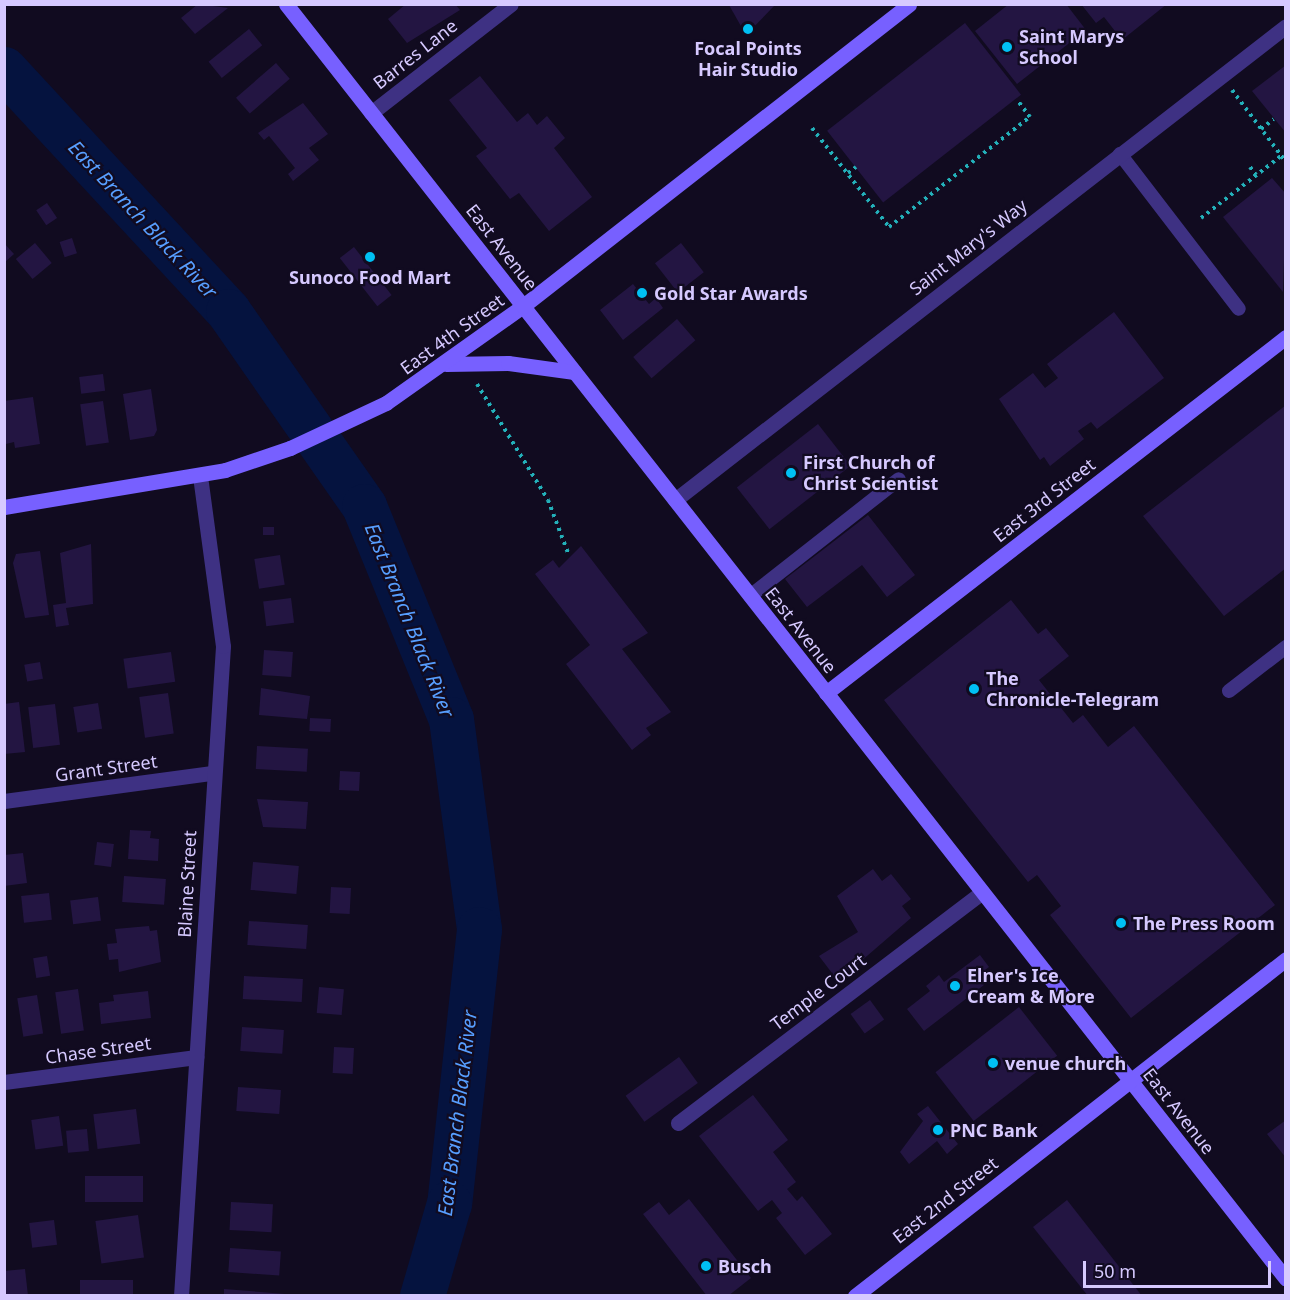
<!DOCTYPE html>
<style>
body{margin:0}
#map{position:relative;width:1290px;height:1300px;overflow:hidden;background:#110b20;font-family:"Noto Sans",sans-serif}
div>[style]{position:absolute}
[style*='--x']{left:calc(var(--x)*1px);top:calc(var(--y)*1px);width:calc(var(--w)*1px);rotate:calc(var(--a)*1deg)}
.river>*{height:45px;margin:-22.5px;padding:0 22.5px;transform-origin:22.5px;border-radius:22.5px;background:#05133f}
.building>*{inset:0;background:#231542;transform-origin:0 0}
.path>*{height:4px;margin-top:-2px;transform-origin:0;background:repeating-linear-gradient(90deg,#23b1ba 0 3px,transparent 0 7.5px)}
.lane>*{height:14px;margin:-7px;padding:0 7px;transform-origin:7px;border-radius:7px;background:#3e3183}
.street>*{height:15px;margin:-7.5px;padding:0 7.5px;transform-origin:7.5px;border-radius:7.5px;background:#3e3183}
.secondary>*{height:15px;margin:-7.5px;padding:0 7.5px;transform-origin:7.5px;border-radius:7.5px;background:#7760ff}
.dots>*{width:16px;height:16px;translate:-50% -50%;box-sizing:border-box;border:3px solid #110b20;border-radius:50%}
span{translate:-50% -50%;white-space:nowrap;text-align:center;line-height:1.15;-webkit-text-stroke:4.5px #110b20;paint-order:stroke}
.poi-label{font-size:18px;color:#d6c9ff;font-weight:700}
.left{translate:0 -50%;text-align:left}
.street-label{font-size:18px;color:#d6c9ff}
.water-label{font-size:20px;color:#579eff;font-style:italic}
.frame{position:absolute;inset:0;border:6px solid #d6c9ff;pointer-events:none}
.scale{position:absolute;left:1083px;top:1261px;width:188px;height:27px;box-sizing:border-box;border:3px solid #d6c9ff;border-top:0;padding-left:8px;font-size:18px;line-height:21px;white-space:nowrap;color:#d6c9ff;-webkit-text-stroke:4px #110b20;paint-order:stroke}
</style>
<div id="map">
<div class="river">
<div style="--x:4;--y:69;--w:330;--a:47.2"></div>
<div style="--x:228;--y:311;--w:238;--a:55.1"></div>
<div style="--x:364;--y:506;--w:230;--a:67.8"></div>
<div style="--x:451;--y:719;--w:212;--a:82.4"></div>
<div style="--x:479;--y:929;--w:276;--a:96.2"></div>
<div style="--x:449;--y:1203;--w:97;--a:106.2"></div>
</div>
<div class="building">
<div style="clip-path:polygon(198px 4px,228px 8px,195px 34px,181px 18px)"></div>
<div style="clip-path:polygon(406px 4px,455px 4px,460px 10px,407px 43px,388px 19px)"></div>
<div style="clip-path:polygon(1009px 4px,1066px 4px,1086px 30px,1017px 84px,975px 31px)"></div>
<div style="clip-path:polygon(1081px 4px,1167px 4px,1122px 40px,1104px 17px,1096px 23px)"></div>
<div style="clip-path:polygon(729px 5px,775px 5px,746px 35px)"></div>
<div style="left:965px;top:23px;width:91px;height:175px;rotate:52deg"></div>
<div style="left:249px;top:29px;width:21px;height:52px;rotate:51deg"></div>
<div style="left:276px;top:63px;width:21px;height:53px;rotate:49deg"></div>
<div style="clip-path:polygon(1286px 65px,1286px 133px,1252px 91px)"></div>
<div style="clip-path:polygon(480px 76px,517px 122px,528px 113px,537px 125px,547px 116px,565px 138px,554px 148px,592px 197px,549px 231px,519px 193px,510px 199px,476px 156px,487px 148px,449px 100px)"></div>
<div style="clip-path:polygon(303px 103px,328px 134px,309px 148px,319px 160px,293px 181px,288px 174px,295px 168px,269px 136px,264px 140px,258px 133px)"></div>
<div style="clip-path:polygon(1272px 178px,1286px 194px,1283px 292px,1223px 217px)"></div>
<div style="left:47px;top:203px;width:18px;height:13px;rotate:56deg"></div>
<div style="left:72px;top:238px;width:16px;height:13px;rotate:72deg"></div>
<div style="clip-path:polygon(4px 243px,14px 254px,4px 263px)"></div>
<div style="left:35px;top:243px;width:26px;height:25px;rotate:50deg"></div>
<div style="left:681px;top:243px;width:37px;height:33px;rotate:52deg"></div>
<div style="left:354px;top:247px;width:61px;height:18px;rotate:52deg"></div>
<div style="clip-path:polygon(633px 284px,649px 304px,656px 298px,663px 308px,623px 340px,600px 310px)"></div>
<div style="clip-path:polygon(1114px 312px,1164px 378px,1097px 429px,1091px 422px,1078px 431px,1084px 439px,1050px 466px,1044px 457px,1040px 460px,999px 399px,1033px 373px,1045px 388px,1058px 378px,1047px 364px)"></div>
<div style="left:677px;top:319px;width:28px;height:58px;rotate:49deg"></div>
<div style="left:103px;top:374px;width:17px;height:24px;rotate:83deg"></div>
<div style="clip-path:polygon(151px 389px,157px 430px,154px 436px,130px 440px,123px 394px)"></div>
<div style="clip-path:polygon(33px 397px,40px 444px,15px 448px,14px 442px,6px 444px,4px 401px)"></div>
<div style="left:103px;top:401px;width:42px;height:23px;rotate:82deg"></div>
<div style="clip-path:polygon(1286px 405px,1286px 568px,1224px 616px,1143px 516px)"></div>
<div style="left:818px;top:424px;width:53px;height:103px;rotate:52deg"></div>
<div style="clip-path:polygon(868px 515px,915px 575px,887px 597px,862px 565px,807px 607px,785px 579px)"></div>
<div style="left:274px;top:527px;width:8px;height:11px;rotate:90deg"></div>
<div style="clip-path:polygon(91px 544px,93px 604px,66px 608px,69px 625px,56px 627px,53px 605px,66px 603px,60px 553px)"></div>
<div style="clip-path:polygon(581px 546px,648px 633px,622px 649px,671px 712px,646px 728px,651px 735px,632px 750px,566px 664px,590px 645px,535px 574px,553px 560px,559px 568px)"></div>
<div style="clip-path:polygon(40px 551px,49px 615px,25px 618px,13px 563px,16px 554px)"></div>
<div style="left:280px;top:555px;width:30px;height:26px;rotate:81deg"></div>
<div style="left:291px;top:598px;width:25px;height:28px;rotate:83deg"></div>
<div style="clip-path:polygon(1011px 600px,1038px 634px,1046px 628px,1069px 656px,1039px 680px,1073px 723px,1083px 715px,1108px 747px,1134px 726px,1275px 905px,1131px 1018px,1050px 915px,1061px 906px,1037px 875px,1028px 882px,884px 700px)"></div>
<div style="left:264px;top:650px;width:29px;height:25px;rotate:4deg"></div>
<div style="left:171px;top:652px;width:30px;height:48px;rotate:82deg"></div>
<div style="left:40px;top:662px;width:17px;height:16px;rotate:80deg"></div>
<div style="clip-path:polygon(261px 688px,310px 696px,307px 719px,259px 715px)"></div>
<div style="left:168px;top:693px;width:41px;height:29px;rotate:82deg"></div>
<div style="clip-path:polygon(19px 702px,25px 752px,4px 754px,4px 704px)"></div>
<div style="left:98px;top:703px;width:26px;height:25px;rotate:81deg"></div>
<div style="left:55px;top:704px;width:41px;height:27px;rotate:83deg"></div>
<div style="left:310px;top:718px;width:21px;height:13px;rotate:3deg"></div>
<div style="left:257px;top:746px;width:51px;height:23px;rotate:3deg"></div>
<div style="left:340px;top:771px;width:20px;height:19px;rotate:3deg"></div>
<div style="clip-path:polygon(257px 799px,308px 802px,306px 829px,263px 827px)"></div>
<div style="clip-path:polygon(130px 830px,151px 831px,150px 838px,159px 839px,158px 861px,128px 859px)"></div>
<div style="left:97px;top:842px;width:17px;height:23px;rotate:7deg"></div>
<div style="clip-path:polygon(23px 853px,27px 883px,4px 886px,4px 855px)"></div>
<div style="left:253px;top:862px;width:46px;height:28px;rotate:5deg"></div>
<div style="clip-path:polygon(873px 869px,882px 881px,891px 874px,911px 899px,902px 906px,911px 918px,838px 981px,819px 956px,858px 932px,837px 896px)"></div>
<div style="left:124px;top:876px;width:42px;height:26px;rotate:4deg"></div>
<div style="left:331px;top:887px;width:20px;height:26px;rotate:3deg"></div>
<div style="left:49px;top:893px;width:27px;height:28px;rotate:84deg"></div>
<div style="left:98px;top:897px;width:24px;height:28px;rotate:83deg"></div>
<div style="left:249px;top:921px;width:59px;height:24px;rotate:4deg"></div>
<div style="clip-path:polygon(149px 926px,150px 931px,157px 930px,161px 962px,119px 972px,118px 959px,109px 960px,107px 944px,117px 943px,115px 929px)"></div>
<div style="clip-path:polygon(980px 955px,989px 967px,977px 976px,984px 985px,924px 1031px,907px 1009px,930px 991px,926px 986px,939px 975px,944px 982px)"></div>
<div style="left:47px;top:956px;width:20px;height:14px;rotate:81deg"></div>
<div style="left:244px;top:976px;width:59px;height:23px;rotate:3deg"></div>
<div style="left:319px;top:987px;width:25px;height:26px;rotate:5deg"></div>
<div style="left:78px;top:989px;width:42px;height:23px;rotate:82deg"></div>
<div style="clip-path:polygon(148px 991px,151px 1018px,101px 1024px,99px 1003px,114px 1001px,113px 995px)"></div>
<div style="left:37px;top:995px;width:39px;height:20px;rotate:81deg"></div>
<div style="left:870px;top:1000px;width:24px;height:24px;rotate:54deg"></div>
<div style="left:1019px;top:1007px;width:62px;height:106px;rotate:52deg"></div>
<div style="left:242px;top:1027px;width:42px;height:24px;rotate:4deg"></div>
<div style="left:334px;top:1047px;width:20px;height:26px;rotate:3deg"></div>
<div style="left:679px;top:1057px;width:32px;height:66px;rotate:54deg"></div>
<div style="left:238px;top:1087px;width:43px;height:24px;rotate:4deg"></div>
<div style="clip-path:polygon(753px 1095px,788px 1140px,773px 1152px,796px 1182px,787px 1189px,797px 1201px,802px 1196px,832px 1234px,805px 1255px,776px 1218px,782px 1213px,772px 1200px,758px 1211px,699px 1136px)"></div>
<div style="clip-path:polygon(928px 1106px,958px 1144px,947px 1154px,937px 1141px,909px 1164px,900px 1152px,923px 1121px,917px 1114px)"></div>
<div style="left:136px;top:1109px;width:35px;height:43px;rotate:83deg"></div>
<div style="left:59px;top:1116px;width:30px;height:28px;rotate:82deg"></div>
<div style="clip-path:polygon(1286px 1120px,1286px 1158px,1267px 1134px)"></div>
<div style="left:87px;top:1129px;width:22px;height:21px;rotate:85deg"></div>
<div style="left:143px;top:1176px;width:26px;height:58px;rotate:90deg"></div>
<div style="clip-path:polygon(689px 1199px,751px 1278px,728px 1296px,707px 1296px,643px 1214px,659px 1202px,669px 1215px)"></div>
<div style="clip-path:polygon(1067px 1200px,1142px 1296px,1088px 1296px,1033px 1227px)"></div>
<div style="left:231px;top:1202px;width:42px;height:28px;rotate:3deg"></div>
<div style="left:138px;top:1215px;width:43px;height:43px;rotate:82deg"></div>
<div style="left:54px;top:1220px;width:25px;height:25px;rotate:83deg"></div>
<div style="left:230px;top:1248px;width:51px;height:24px;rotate:4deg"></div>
<div style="clip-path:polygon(25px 1269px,28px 1296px,4px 1296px,4px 1271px)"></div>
<div style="left:80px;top:1280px;width:53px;height:16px"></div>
<div style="clip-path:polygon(224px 1289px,285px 1294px,285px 1296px,224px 1296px)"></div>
</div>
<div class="path">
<div style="--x:1232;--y:90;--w:90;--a:53.1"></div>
<div style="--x:812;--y:128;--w:125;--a:52.1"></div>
<div style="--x:889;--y:227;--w:179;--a:-38"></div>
<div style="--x:1030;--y:117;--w:21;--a:-127"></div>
<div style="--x:1261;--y:129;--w:16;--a:-38"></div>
<div style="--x:1250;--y:167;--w:10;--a:53"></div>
<div style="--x:848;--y:173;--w:10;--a:-37"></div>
<div style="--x:1201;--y:218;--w:101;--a:-37.8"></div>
<div style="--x:477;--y:384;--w:136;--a:58.5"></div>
<div style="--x:548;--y:500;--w:57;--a:69.3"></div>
</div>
<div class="lane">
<div style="--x:1120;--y:154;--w:195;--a:52.5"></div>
<div style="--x:750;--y:596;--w:189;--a:-38.1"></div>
<div style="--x:1229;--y:691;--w:72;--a:-37.7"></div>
</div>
<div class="street">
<div style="--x:371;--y:113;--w:177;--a:-37.9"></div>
<div style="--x:675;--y:500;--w:773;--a:-37.8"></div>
<div style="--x:4;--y:801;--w:210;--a:-7.7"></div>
<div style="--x:4;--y:1082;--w:194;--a:-7.4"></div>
<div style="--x:678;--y:1123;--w:382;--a:-37.2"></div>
<div style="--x:181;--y:1296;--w:651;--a:-86.3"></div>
<div style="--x:223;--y:646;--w:172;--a:-97.7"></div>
</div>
<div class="secondary">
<div style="--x:286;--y:4;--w:1620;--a:51.89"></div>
<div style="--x:446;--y:364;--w:62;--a:-0.9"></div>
<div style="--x:508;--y:363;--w:67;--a:7.8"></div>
<div style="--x:4;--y:507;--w:224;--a:-9.5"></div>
<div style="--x:225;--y:470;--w:69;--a:-18.7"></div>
<div style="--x:290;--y:448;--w:106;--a:-25.1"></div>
<div style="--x:386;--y:403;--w:168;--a:-35.3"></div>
<div style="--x:523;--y:306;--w:490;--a:-38"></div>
<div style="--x:826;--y:693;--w:582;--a:-37.74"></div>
<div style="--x:855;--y:1296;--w:547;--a:-38.02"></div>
</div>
<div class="dots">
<div style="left:748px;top:29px;background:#00c0f4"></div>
<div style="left:1007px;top:47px;background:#00c0f4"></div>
<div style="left:370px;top:257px;background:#00c0f4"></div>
<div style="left:642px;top:293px;background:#00c0f4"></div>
<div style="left:791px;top:473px;background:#00c0f4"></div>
<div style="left:974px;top:689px;background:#00c0f4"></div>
<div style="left:1121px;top:923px;background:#00c0f4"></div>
<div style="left:955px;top:986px;background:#00c0f4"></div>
<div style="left:993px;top:1063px;background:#00c0f4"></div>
<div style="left:938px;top:1130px;background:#00c0f4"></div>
<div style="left:706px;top:1266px;background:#00c0f4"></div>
</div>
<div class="poi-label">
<span class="left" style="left:1019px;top:47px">Saint Marys<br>School</span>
<span style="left:748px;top:59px">Focal Points<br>Hair Studio</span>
<span style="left:370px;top:277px">Sunoco Food Mart</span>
<span class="left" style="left:654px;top:293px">Gold Star Awards</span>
<span class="left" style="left:803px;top:473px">First Church of<br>Christ Scientist</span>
<span class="left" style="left:986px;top:689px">The<br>Chronicle-Telegram</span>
<span class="left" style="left:1133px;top:923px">The Press Room</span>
<span class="left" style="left:967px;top:986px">Elner's Ice<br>Cream &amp; More</span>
<span class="left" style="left:1005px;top:1063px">venue church</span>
<span class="left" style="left:950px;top:1130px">PNC Bank</span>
<span class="left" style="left:718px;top:1266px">Busch</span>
</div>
<div class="street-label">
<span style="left:415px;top:54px;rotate:-38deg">Barres Lane</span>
<span style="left:502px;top:247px;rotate:52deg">East Avenue</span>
<span style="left:968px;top:247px;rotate:-38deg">Saint Mary's Way</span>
<span style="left:452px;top:334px;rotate:-36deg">East 4th Street</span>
<span style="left:1044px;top:500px;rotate:-38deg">East 3rd Street</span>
<span style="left:801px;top:630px;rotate:52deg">East Avenue</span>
<span style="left:106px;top:768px;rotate:-8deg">Grant Street</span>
<span style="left:187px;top:884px;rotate:-87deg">Blaine Street</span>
<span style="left:818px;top:992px;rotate:-37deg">Temple Court</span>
<span style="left:98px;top:1050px;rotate:-8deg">Chase Street</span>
<span style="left:1179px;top:1111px;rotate:52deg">East Avenue</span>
<span style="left:945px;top:1200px;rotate:-38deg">East 2nd Street</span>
</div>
<div class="water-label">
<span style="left:143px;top:219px;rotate:47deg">East Branch Black River</span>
<span style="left:410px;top:620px;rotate:68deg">East Branch Black River</span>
<span style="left:457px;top:1113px;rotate:-83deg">East Branch Black River</span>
</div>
<div class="frame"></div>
<div class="scale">50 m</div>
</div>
